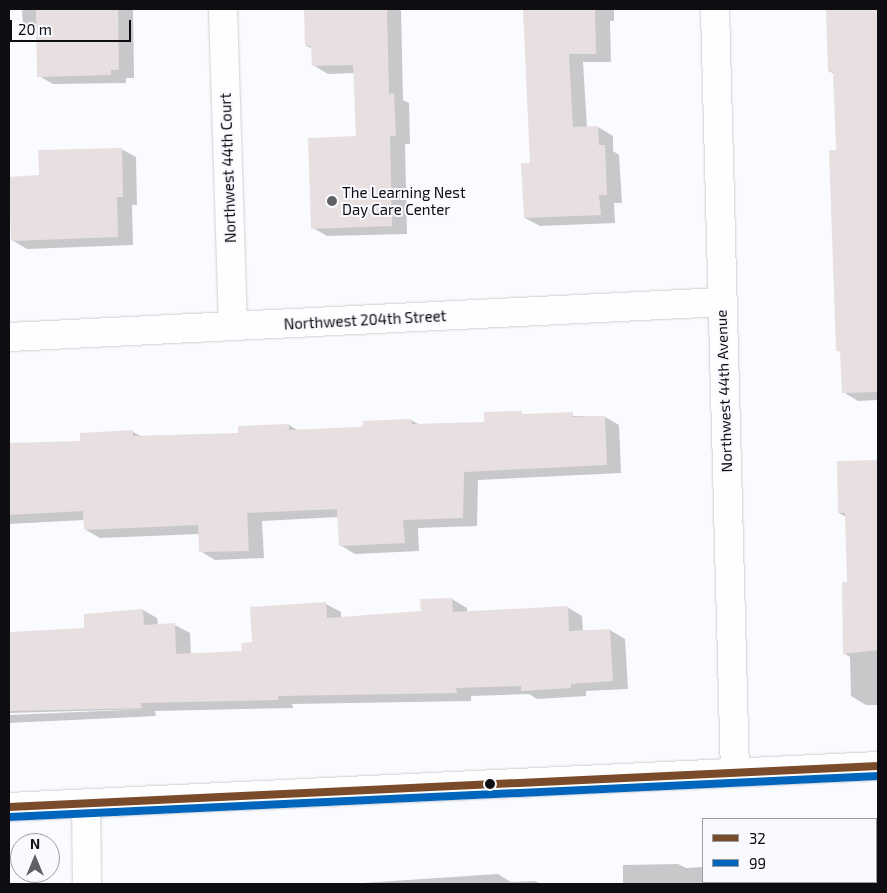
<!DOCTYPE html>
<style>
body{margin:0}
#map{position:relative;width:887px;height:893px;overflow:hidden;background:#fafbfe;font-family:"Exo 2",sans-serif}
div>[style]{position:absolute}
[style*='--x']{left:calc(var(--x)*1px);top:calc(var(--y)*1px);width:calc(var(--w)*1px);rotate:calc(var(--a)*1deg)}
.shadow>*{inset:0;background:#0003}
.building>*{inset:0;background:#e8e0e0}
.roads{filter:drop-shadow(0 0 1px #cfd0d4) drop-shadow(0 0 1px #cfd0d4)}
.street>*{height:28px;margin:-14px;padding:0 14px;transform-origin:14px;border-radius:14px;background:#fefeff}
.bus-1>*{height:8px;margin:-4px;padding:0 4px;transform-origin:4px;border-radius:4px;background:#7a4b2a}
.bus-2>*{height:8px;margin:-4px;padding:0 4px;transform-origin:4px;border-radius:4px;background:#0065bd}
.dots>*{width:14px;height:14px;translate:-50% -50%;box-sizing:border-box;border:2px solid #f9faff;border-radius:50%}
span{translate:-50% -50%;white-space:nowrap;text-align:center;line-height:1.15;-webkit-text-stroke:4px #f9faff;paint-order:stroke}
.street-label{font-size:15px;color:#0e0e12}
.poi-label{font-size:15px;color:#0e0e12}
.left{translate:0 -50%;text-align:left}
.frame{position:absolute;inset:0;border:10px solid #0e0e12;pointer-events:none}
.legend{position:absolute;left:702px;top:818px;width:175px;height:65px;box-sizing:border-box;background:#f9faff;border:1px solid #9b9ca0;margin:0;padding:6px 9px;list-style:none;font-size:15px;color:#0e0e12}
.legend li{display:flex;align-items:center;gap:10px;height:25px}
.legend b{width:25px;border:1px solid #9b9ca0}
.north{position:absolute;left:10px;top:833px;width:50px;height:50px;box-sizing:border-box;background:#f9faff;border:1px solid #9b9ca0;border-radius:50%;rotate:0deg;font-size:14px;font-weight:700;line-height:20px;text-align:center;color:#0e0e12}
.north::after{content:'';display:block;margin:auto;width:18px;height:22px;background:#616165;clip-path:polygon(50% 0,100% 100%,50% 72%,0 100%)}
.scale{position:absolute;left:10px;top:20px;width:121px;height:22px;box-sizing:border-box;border:2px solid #0e0e12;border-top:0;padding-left:6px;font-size:15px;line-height:18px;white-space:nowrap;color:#0e0e12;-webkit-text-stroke:4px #f9faff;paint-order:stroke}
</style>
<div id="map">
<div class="shadow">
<div style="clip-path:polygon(22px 9px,133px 9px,134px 78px,126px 78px,126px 83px,53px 84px,39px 76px,38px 33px,23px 25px)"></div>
<div style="clip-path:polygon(305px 9px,401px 9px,403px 100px,409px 103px,410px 144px,405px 144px,407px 234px,327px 236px,313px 228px,357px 138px,355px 73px,328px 74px,313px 65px,313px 49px,306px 46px)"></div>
<div style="clip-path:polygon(524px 9px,614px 9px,614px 21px,610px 21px,611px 62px,583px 62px,587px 128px,598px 127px,613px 136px,613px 151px,619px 155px,622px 203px,614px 203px,615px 223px,540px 226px,525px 218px,531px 164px)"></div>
<div style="clip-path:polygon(828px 9px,878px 9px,878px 400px,858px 401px,843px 392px,842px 353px,837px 350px,837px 151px,834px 74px,829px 71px)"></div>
<div style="clip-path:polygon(121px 149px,136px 157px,137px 205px,132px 205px,133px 245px,27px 249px,12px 240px,40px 176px)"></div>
<div style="clip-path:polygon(485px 413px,605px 417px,619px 425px,621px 473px,478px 480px,477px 526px,418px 528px,419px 551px,355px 554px,340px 545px,339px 517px,262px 521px,264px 558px,215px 560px,200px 551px,200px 534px,100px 538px,86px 530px,85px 520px,9px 524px,9px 444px,82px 442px,133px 432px,143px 437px,239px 434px,239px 427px,289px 425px,299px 431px,358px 429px,411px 420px,420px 425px,486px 423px)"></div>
<div style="clip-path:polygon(878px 461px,878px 705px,866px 705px,851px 696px,850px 657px,845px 654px,848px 583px,846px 517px,839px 513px,838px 462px)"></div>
<div style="clip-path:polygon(452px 599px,467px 608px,467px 613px,567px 607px,582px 616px,583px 631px,610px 630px,625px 639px,628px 689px,586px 691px,586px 696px,537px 699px,529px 694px,471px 696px,471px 701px,292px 704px,293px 708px,155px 711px,156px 716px,9px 723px,9px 715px,148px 709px,9px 713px,9px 633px,85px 630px,143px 610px,157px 618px,158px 625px,175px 625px,190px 633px,191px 654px,243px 652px,326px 604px,341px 612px,341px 618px,422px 612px)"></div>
<div style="clip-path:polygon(876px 860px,878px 860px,878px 884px,623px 884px,623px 865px,678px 864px,686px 868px,703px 867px,703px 882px,876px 882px)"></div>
<div style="clip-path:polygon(498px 874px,511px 882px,535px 881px,541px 884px,347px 884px)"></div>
</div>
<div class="building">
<div style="clip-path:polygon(36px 9px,118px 9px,119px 70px,111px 70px,111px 75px,37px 77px)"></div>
<div style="clip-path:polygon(304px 9px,387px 9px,389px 94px,394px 93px,396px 136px,390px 136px,392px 226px,311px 229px,308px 138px,356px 136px,353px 65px,312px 66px,311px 46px,305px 46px)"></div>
<div style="clip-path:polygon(523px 9px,595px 9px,596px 54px,569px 54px,573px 127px,598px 126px,599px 145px,605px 145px,607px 195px,599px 195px,601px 215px,524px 218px,521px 163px,530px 163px)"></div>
<div style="clip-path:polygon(826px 9px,878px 9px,878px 392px,842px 393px,840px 351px,836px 351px,829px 150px,836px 150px,833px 71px,828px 72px)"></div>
<div style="clip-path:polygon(122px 148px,123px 197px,117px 197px,118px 237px,11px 241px,9px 177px,39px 175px,38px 150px)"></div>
<div style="clip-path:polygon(522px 411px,522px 414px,573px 412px,573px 417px,605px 416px,607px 465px,464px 472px,463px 518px,403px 520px,405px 543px,339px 546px,337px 509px,247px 513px,249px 551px,199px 552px,198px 525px,84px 530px,83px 511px,9px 515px,9px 443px,80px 441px,80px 433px,133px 430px,133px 436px,238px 433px,238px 426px,289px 424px,289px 430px,358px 427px,363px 426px,363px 421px,411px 419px,412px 424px,484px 422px,484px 412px)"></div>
<div style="clip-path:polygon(878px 460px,878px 650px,843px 654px,842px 582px,847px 582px,845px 513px,838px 513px,837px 461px)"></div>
<div style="clip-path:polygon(452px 598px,453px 612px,568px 606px,569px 631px,610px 629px,613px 681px,571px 684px,571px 688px,521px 691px,521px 686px,456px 688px,457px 693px,278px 696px,278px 700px,141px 703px,142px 708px,9px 711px,9px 632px,84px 628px,84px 614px,143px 609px,144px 625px,175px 623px,176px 654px,242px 651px,241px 643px,252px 642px,250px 607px,326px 602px,327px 618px,421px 611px,420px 599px)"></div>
</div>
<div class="roads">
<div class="street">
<div style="--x:223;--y:9;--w:317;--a:88.2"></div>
<div style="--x:715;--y:9;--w:764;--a:88.5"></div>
<div style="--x:9;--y:337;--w:713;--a:-2.81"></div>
<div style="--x:86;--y:803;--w:81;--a:89.3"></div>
<div style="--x:9;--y:807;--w:870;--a:-2.7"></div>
</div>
</div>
<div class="bus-1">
<div style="--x:9;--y:807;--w:870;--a:-2.7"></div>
</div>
<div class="bus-2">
<div style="--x:9;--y:817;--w:870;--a:-2.7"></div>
</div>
<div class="dots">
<div style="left:332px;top:201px;background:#616165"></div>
<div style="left:490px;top:784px;background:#0e0e12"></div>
</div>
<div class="street-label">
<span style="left:228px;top:168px;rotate:-92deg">Northwest 44th Court</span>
<span style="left:365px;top:320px;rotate:-3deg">Northwest 204th Street</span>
<span style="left:724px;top:391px;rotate:-92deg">Northwest 44th Avenue</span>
</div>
<div class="poi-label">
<span class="left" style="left:342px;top:201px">The Learning Nest<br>Day Care Center</span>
</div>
<div class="frame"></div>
<ul class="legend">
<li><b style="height:6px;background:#7a4b2a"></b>32</li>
<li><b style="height:6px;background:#0065bd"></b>99</li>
</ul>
<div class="north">N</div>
<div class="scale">20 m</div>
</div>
